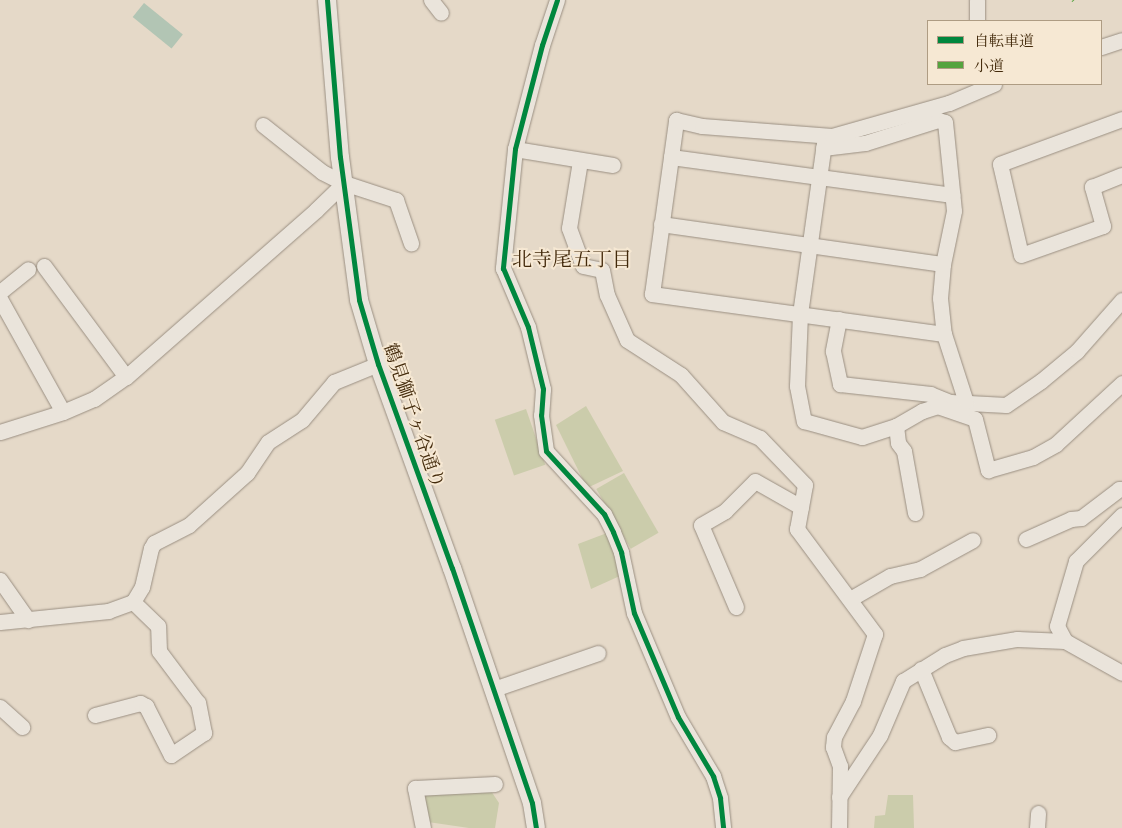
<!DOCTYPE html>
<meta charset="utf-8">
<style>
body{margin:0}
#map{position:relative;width:1122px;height:828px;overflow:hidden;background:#e5d9c8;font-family:"EB Garamond","Noto Serif JP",serif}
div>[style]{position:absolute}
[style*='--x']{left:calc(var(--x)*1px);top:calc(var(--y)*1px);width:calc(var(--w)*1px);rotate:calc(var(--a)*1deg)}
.green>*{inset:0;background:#cbccab;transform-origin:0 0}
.water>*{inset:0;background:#b2c5b4;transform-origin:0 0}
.roads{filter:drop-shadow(0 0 1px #9a8f82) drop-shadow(0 0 1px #9a8f82)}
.minor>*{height:15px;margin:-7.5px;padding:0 7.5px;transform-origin:7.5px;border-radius:7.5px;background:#eae4db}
.tertiary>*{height:18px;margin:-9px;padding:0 9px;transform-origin:9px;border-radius:9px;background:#eae4db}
.quiet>*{height:4px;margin-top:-2px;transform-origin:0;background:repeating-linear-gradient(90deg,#55a33e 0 8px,transparent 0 12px)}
.cycleway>*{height:5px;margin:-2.5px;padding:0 2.5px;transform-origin:2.5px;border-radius:2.5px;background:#00873e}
span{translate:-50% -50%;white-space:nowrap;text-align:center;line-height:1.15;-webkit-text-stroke:4px #f6e8d3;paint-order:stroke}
.street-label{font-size:19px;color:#42290a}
.neighbourhood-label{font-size:20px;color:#42290a}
.legend{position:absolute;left:927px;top:20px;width:175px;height:65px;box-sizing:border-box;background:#f6e8d3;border:1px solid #ae9c83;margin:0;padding:6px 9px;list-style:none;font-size:15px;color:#42290a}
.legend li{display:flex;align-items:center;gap:10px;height:25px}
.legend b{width:25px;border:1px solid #ae9c83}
</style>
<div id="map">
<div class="green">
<div style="clip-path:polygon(586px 406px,623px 471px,587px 488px,556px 425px)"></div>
<div style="left:526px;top:409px;width:59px;height:33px;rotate:71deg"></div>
<div style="left:624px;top:473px;width:69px;height:32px;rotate:60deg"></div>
<div style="clip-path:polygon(607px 533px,622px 575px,591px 589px,578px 544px)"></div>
<div style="clip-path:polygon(491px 791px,499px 803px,495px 828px,469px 828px,428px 822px,421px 794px)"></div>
<div style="clip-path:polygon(888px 795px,913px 795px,914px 828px,874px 828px,875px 816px,885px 815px)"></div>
</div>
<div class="water">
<div style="left:144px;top:3px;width:50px;height:18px;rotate:39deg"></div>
</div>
<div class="roads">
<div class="minor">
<div style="--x:431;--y:0;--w:16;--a:52"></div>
<div style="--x:557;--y:0;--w:47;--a:108.4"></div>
<div style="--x:542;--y:45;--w:107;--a:104.6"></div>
<div style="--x:515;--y:149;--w:120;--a:95.8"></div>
<div style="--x:503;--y:268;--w:64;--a:67"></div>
<div style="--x:528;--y:327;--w:64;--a:76.4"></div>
<div style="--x:543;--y:389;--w:26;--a:94"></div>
<div style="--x:541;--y:415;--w:36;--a:82"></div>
<div style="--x:546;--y:451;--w:86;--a:47.4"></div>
<div style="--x:604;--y:514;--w:20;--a:63"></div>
<div style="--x:613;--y:532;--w:22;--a:68"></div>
<div style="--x:621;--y:552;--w:62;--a:78"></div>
<div style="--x:634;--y:613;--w:113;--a:67.1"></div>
<div style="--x:678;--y:717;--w:69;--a:59.3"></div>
<div style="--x:713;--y:776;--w:23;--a:72"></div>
<div style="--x:720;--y:798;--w:30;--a:84"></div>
<div style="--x:977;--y:0;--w:21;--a:90"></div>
<div style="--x:1101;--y:47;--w:22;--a:-18"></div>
<div style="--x:1122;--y:119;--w:130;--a:159.8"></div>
<div style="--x:1000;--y:164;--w:93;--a:77"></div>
<div style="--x:1021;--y:255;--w:87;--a:-19.5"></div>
<div style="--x:1103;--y:226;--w:41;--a:-105.8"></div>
<div style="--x:1092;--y:187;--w:32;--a:-22"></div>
<div style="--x:263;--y:125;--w:75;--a:38.5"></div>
<div style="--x:322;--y:172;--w:25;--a:27"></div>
<div style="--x:344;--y:183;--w:55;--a:18.1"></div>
<div style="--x:396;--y:200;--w:46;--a:70.8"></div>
<div style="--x:825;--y:136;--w:180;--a:98"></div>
<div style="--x:800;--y:314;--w:72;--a:92.4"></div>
<div style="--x:797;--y:386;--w:36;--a:79"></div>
<div style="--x:804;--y:421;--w:60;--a:15.4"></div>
<div style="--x:862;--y:437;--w:36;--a:-18"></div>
<div style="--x:896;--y:426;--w:30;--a:-30"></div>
<div style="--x:922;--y:411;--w:29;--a:-18"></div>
<div style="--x:950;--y:402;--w:56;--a:3.1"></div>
<div style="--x:1006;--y:405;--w:42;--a:-34.4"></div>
<div style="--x:1041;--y:381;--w:47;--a:-39.8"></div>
<div style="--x:1077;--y:351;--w:68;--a:-48.6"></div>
<div style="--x:823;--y:148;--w:42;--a:-6.8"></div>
<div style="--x:865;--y:143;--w:77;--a:-17.5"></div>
<div style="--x:938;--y:120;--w:7;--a:16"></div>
<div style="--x:945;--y:122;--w:89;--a:84.2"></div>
<div style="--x:954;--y:211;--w:54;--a:101.7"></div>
<div style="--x:943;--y:264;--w:34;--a:95"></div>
<div style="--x:940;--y:298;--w:36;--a:84"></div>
<div style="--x:944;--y:334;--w:71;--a:72.1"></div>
<div style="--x:515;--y:149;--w:99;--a:9.3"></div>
<div style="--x:671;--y:157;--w:284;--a:7.7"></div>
<div style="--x:580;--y:161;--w:68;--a:99.3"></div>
<div style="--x:569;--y:228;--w:40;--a:69.8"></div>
<div style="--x:583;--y:266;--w:19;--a:12"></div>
<div style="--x:602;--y:270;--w:25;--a:79"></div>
<div style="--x:607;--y:295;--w:49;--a:66"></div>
<div style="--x:627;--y:340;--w:64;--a:32.9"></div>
<div style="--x:681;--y:375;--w:63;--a:48.2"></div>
<div style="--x:723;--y:422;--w:40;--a:23.4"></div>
<div style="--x:760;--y:438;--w:65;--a:46.2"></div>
<div style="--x:805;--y:485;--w:45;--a:100.3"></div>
<div style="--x:797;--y:529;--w:131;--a:53.4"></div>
<div style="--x:875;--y:634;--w:71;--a:108.2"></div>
<div style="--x:853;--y:701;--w:41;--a:117.8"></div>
<div style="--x:834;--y:737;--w:10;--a:96"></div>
<div style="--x:833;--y:747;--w:20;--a:70"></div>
<div style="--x:840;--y:766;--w:62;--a:90.9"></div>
<div style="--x:661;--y:224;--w:285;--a:8.1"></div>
<div style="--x:44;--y:266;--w:138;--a:53.5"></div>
<div style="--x:0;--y:292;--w:36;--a:-39"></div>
<div style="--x:0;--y:299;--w:129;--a:60.9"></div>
<div style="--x:839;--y:319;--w:33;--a:101"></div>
<div style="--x:833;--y:351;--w:34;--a:78"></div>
<div style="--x:840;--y:384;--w:91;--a:6.3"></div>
<div style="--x:930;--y:394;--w:22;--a:22"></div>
<div style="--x:944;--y:334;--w:295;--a:-172.2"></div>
<div style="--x:652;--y:294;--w:176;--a:-82.1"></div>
<div style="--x:676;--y:120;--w:27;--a:13"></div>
<div style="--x:702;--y:126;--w:130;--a:4.4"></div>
<div style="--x:832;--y:136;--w:122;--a:-15.8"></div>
<div style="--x:949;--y:103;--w:49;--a:-22.9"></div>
<div style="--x:937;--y:406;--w:40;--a:18.9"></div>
<div style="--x:975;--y:419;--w:53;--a:75.7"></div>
<div style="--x:988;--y:470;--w:47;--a:-16.1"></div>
<div style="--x:1033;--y:457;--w:26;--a:-29"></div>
<div style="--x:1056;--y:444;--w:90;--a:-42.7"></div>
<div style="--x:896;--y:426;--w:17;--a:83"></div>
<div style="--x:898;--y:443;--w:10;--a:53"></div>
<div style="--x:904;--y:451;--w:63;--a:79.9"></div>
<div style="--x:0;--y:432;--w:66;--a:-17.6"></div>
<div style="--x:63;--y:412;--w:34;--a:-23"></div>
<div style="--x:94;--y:399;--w:39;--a:-35"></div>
<div style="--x:126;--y:377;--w:253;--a:-41.3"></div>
<div style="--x:316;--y:210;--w:39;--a:-44"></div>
<div style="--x:1026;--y:539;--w:49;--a:-24"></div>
<div style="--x:1071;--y:519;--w:10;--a:-6"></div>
<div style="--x:1081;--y:518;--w:48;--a:-37.3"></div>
<div style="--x:1119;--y:489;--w:3;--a:0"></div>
<div style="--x:0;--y:580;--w:49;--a:55"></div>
<div style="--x:850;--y:599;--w:46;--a:-29.9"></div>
<div style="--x:890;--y:576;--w:31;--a:-13"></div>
<div style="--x:920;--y:569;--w:60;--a:-28.7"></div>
<div style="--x:736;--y:607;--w:89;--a:-113.1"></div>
<div style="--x:701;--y:525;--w:28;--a:-30"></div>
<div style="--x:725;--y:511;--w:42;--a:-45"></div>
<div style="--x:755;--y:481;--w:53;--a:29.5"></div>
<div style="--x:0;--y:622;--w:109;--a:-5.8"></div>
<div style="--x:108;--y:611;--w:27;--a:-20"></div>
<div style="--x:133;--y:602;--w:17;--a:-59"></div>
<div style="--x:142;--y:587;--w:40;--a:-77"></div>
<div style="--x:151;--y:548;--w:6;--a:-59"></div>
<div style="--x:154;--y:543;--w:39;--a:-27"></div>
<div style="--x:189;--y:525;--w:78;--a:-41.9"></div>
<div style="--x:247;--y:473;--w:37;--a:-56"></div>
<div style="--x:268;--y:442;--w:40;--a:-32.9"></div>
<div style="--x:302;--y:420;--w:50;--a:-49.9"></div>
<div style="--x:334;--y:382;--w:48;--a:-22.2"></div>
<div style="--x:1065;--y:641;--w:17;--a:-118"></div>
<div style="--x:1057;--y:626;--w:68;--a:-73.7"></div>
<div style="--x:1076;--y:561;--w:65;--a:-45"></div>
<div style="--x:921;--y:669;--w:74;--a:67.6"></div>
<div style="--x:949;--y:737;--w:8;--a:40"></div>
<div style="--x:955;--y:742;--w:34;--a:-12"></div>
<div style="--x:494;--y:689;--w:110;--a:-19.1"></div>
<div style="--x:0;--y:707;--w:30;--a:42"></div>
<div style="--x:95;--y:715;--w:47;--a:-14.9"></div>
<div style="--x:140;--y:703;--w:7;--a:27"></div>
<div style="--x:146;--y:706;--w:55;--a:63"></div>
<div style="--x:171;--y:755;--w:40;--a:-34"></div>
<div style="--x:204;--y:733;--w:31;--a:-101"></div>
<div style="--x:198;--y:703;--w:65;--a:-126.9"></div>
<div style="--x:159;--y:651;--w:25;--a:-92"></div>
<div style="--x:158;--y:626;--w:35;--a:-136"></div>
<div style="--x:839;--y:797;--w:74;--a:-56.5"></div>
<div style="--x:880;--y:735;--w:59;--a:-66.9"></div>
<div style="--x:903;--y:681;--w:49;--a:-31.8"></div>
<div style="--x:945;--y:655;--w:19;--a:-21"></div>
<div style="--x:963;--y:648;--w:55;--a:-9.5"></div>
<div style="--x:1017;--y:639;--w:48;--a:2.4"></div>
<div style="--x:1065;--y:641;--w:65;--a:29.3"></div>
<div style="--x:423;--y:828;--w:41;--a:-101.3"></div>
<div style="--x:415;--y:788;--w:80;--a:-2.9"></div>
<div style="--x:1037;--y:828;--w:15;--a:-86"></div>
</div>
<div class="tertiary">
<div style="--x:327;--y:0;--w:158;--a:85.3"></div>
<div style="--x:340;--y:157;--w:144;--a:82.4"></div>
<div style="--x:359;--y:300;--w:67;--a:73.5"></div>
<div style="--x:378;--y:364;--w:217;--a:70.1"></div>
<div style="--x:452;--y:568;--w:248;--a:71.2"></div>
<div style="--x:532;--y:803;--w:25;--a:81"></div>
</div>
</div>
<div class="quiet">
<div style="--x:1073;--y:0;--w:1;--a:45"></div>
</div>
<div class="cycleway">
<div style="--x:327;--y:0;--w:158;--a:85.3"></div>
<div style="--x:340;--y:157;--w:144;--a:82.4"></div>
<div style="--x:359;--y:300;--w:67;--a:73.5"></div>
<div style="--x:378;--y:364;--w:217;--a:70.1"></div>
<div style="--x:452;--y:568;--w:248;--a:71.2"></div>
<div style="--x:532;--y:803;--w:25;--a:81"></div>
<div style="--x:557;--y:0;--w:47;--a:108.4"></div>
<div style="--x:542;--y:45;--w:107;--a:104.6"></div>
<div style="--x:515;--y:149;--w:120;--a:95.8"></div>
<div style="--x:503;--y:268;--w:64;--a:67"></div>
<div style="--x:528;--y:327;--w:64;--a:76.4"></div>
<div style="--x:543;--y:389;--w:26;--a:94"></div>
<div style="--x:541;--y:415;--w:36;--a:82"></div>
<div style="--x:546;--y:451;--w:86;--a:47.4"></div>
<div style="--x:604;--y:514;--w:20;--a:63"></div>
<div style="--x:613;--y:532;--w:22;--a:68"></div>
<div style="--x:621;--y:552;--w:62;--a:78"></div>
<div style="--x:634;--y:613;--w:113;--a:67.1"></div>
<div style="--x:678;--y:717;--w:69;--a:59.3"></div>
<div style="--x:713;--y:776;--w:23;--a:72"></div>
<div style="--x:720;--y:798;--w:30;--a:84"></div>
</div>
<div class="street-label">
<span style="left:414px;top:416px;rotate:71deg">鶴見獅子ヶ谷通り</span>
</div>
<div class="neighbourhood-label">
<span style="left:572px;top:259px">北寺尾五丁目</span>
</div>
<ul class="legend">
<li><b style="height:6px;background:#00873e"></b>自転車道</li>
<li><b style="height:6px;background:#55a33e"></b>小道</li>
</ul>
</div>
